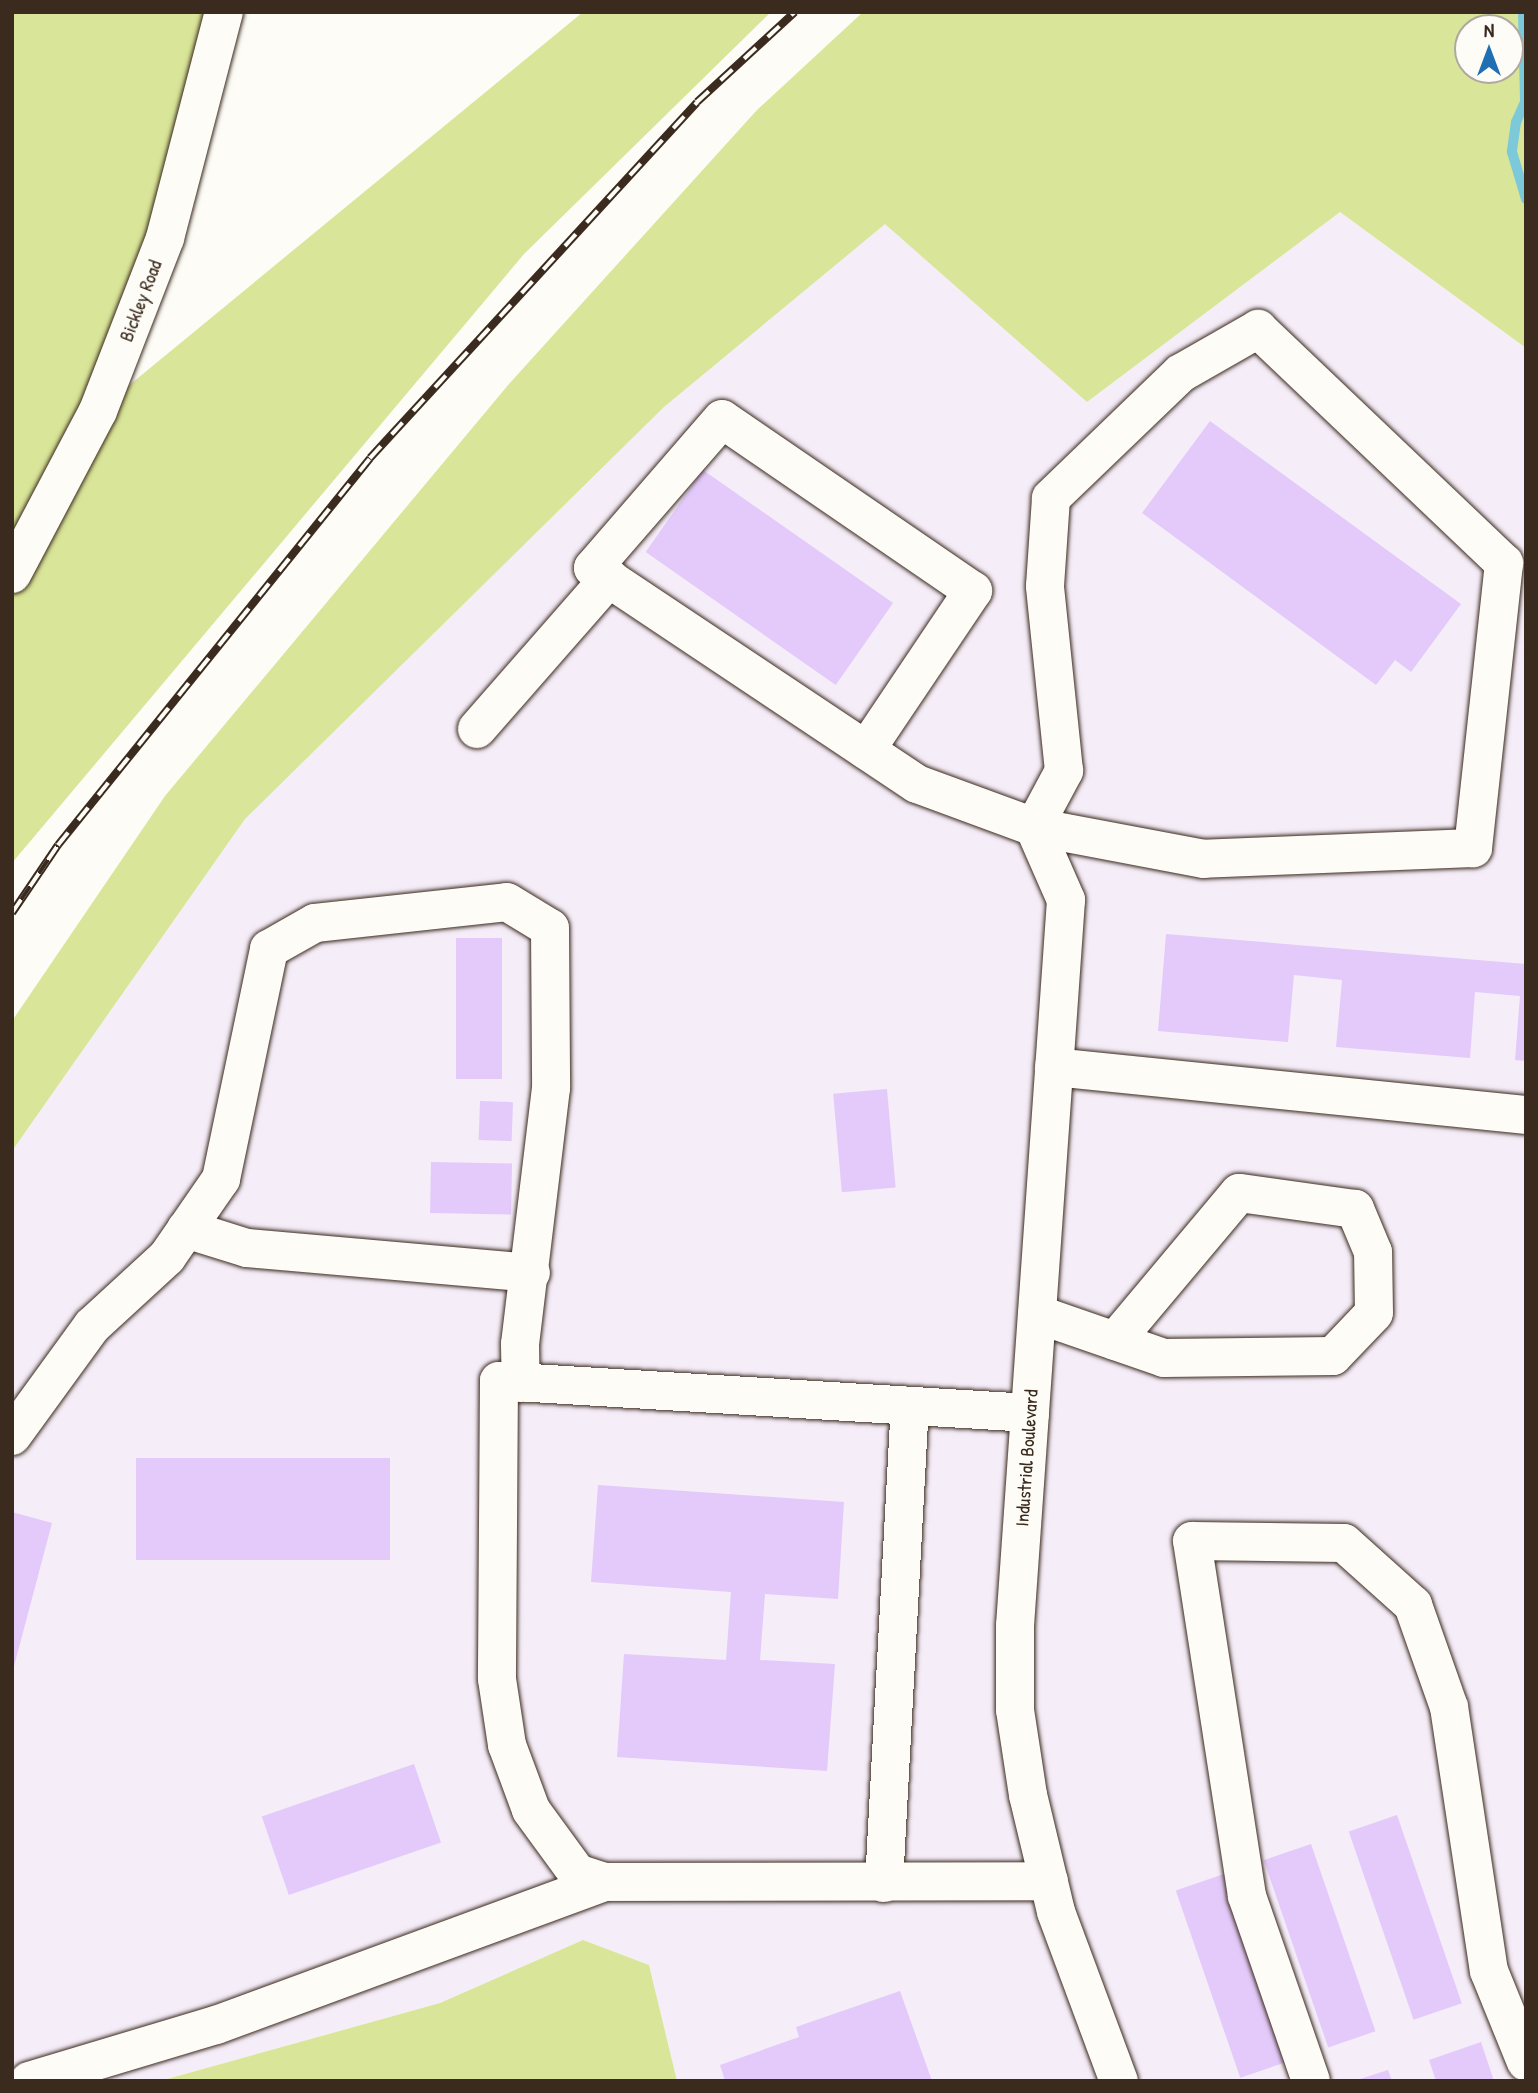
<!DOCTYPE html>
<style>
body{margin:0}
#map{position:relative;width:1538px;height:2093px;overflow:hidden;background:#fdfcf7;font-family:"Patrick Hand",sans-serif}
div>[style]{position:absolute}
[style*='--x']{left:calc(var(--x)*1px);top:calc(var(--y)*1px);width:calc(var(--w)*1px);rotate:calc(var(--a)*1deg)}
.built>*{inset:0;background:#f5edf8}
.green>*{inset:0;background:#d9e598}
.stream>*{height:10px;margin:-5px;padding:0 5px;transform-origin:5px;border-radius:5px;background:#7bc9d9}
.building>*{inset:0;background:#e3cafa;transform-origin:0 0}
.roads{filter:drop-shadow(0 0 2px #3b2a1e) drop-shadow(0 0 2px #3b2a1e)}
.minor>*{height:38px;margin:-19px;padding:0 19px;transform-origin:19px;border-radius:19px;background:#fdfcf7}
.rail>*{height:8px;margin-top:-4px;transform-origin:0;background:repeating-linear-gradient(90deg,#fdfcf7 0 16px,#3b2a1e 0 32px);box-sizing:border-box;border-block:2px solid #3b2a1e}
span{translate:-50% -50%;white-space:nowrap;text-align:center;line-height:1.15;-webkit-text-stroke:6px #fdfcf7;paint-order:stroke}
.street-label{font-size:19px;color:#3b2a1e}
.frame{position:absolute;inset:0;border:14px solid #3b2a1e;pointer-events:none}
.north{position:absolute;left:1454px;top:14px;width:70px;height:70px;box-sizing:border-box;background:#fdfcf7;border:2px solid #afa8a0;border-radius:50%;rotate:0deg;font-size:19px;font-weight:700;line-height:28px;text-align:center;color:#3b2a1e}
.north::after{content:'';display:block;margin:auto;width:24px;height:32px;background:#1f6fb2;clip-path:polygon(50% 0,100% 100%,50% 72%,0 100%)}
</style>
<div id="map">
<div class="built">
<div style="clip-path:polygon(1340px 212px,1526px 348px,1526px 2081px,677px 2081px,649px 1965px,583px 1940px,440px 2003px,160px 2081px,12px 2081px,12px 1151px,245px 819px,664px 407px,885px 223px,1087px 402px)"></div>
</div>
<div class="green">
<div style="clip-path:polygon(12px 12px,224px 12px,99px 410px,583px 12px,771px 12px,524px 254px,12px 863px)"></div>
<div style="clip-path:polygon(evenodd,863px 12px,1526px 12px,1526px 348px,1340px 212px,1087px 402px,885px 224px,664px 407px,245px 819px,12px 1151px,12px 1021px,165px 796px,509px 384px,757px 110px,863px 12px,1468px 28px,1510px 28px,1510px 70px,1468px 70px,1468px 28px)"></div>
<div style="clip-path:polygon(583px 1940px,649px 1965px,677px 2081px,160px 2081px,440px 2003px)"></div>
</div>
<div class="stream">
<div style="--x:1523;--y:12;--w:90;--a:88.7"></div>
<div style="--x:1525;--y:102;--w:22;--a:114"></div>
<div style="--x:1516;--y:122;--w:30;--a:98"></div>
<div style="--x:1512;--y:152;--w:49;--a:73.4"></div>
</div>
<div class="building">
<div style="clip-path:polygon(1210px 421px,1461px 604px,1411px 672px,1395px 660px,1376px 685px,1142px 513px)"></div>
<div style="left:703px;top:470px;width:232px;height:100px;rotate:35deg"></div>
<div style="clip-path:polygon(1166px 934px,1526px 964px,1526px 1061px,1515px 1060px,1520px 996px,1475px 992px,1470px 1058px,1336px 1047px,1342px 980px,1294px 975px,1288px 1042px,1158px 1031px)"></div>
<div style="left:456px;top:938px;width:46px;height:141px"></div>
<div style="left:887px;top:1089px;width:99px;height:54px;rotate:85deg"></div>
<div style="left:480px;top:1101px;width:33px;height:39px;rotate:2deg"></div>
<div style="left:431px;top:1162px;width:81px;height:51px;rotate:1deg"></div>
<div style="left:136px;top:1458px;width:254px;height:102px"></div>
<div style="clip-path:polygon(598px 1485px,844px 1502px,838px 1599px,765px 1594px,760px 1660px,835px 1664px,827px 1771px,617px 1757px,624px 1654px,726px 1660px,731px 1592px,591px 1582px)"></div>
<div style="clip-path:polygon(12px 1512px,52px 1523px,13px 1670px,12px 1670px)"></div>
<div style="left:414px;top:1764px;width:83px;height:161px;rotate:71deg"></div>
<div style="left:1397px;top:1815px;width:199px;height:51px;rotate:71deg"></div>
<div style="left:1311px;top:1844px;width:198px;height:50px;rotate:71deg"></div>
<div style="left:1224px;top:1874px;width:198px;height:51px;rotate:71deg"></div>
<div style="clip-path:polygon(900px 1991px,932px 2081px,725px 2081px,720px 2065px,799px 2037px,796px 2027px)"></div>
<div style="clip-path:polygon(1481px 2042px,1494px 2081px,1436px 2081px,1429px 2060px)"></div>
<div style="clip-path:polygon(1388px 2070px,1392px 2081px,1357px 2081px,1357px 2080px)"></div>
</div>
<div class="roads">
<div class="minor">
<div style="--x:1258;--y:329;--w:340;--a:43.6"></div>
<div style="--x:1504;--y:563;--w:287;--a:96.2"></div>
<div style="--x:1473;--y:848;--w:269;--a:177.7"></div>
<div style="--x:1204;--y:859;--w:173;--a:-169.3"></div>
<div style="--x:1034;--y:827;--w:64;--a:-61.8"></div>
<div style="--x:1064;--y:771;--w:186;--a:-95.9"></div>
<div style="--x:1045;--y:586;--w:88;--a:-86.1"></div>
<div style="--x:1051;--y:498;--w:180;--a:-43.9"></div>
<div style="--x:1181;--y:373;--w:89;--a:-29.7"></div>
<div style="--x:12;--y:574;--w:184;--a:-62.2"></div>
<div style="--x:98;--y:411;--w:186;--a:-68.8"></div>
<div style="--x:165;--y:238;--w:234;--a:-75.4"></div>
<div style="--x:477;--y:729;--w:201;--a:-48.8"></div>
<div style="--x:866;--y:750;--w:192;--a:-56.1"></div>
<div style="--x:973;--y:591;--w:304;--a:-145.6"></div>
<div style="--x:722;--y:419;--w:197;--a:130.9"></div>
<div style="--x:593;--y:568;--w:389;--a:33.7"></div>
<div style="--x:917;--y:784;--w:125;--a:20.2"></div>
<div style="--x:1034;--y:827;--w:80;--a:66.3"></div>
<div style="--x:1066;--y:900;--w:727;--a:94.02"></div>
<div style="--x:1015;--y:1625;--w:85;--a:90"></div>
<div style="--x:1015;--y:1710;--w:86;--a:81.3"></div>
<div style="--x:1028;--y:1795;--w:120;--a:76.5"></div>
<div style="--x:1056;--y:1912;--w:180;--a:69.6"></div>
<div style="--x:1054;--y:1067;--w:474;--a:5.8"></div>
<div style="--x:186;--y:1229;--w:64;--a:17.3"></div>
<div style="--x:247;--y:1248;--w:285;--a:5"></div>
<div style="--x:1037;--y:1314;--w:134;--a:19.1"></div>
<div style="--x:1164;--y:1358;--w:169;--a:-0.7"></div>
<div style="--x:1333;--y:1356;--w:59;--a:-46.4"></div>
<div style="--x:1374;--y:1313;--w:61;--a:-90.9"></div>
<div style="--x:1373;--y:1252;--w:47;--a:-112.7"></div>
<div style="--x:1355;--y:1209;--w:117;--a:-172.1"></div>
<div style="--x:1239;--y:1193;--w:193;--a:130"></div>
<div style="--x:1030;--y:1413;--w:532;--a:-176.55"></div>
<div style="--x:499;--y:1381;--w:298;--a:90.4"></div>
<div style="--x:497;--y:1679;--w:67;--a:81.4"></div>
<div style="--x:507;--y:1745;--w:69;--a:69.7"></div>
<div style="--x:531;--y:1810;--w:78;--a:53.9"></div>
<div style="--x:577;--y:1873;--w:29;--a:18"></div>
<div style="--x:605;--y:1882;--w:444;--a:-0.1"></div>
<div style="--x:12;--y:1436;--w:136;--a:-54"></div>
<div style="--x:92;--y:1326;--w:102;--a:-42.6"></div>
<div style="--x:167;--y:1257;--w:95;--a:-55.3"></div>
<div style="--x:221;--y:1179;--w:235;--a:-78.2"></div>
<div style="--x:269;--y:949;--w:53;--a:-29.5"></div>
<div style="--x:315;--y:923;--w:193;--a:-6.2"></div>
<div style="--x:507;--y:902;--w:50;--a:31.2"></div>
<div style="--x:550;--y:928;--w:160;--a:89.6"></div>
<div style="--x:551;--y:1088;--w:258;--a:96.9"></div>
<div style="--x:520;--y:1344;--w:39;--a:89"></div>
<div style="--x:884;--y:1883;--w:478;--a:-86.9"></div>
<div style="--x:29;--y:2081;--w:195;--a:-16.7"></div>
<div style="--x:216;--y:2025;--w:414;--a:-20.2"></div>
<div style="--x:1311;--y:2081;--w:196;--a:-109.1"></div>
<div style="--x:1247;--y:1896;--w:359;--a:-98.8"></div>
<div style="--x:1192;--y:1541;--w:152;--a:0.8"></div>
<div style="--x:1344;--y:1543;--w:93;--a:41.9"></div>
<div style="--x:1413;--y:1605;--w:108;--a:70.6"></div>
<div style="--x:1449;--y:1707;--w:267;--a:81.4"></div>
<div style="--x:1489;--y:1971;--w:98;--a:67.9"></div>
</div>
</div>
<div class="rail">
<div style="--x:12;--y:913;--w:82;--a:-55.9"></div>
<div style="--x:58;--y:845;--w:497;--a:-51.1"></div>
<div style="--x:370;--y:458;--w:483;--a:-47.4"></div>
<div style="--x:697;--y:102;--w:133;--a:-42.6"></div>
</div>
<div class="street-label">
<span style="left:141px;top:301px;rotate:-69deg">Bickley Road</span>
<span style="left:1027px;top:1458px;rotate:-86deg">Industrial Boulevard</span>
</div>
<div class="frame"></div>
<div class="north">N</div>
</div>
